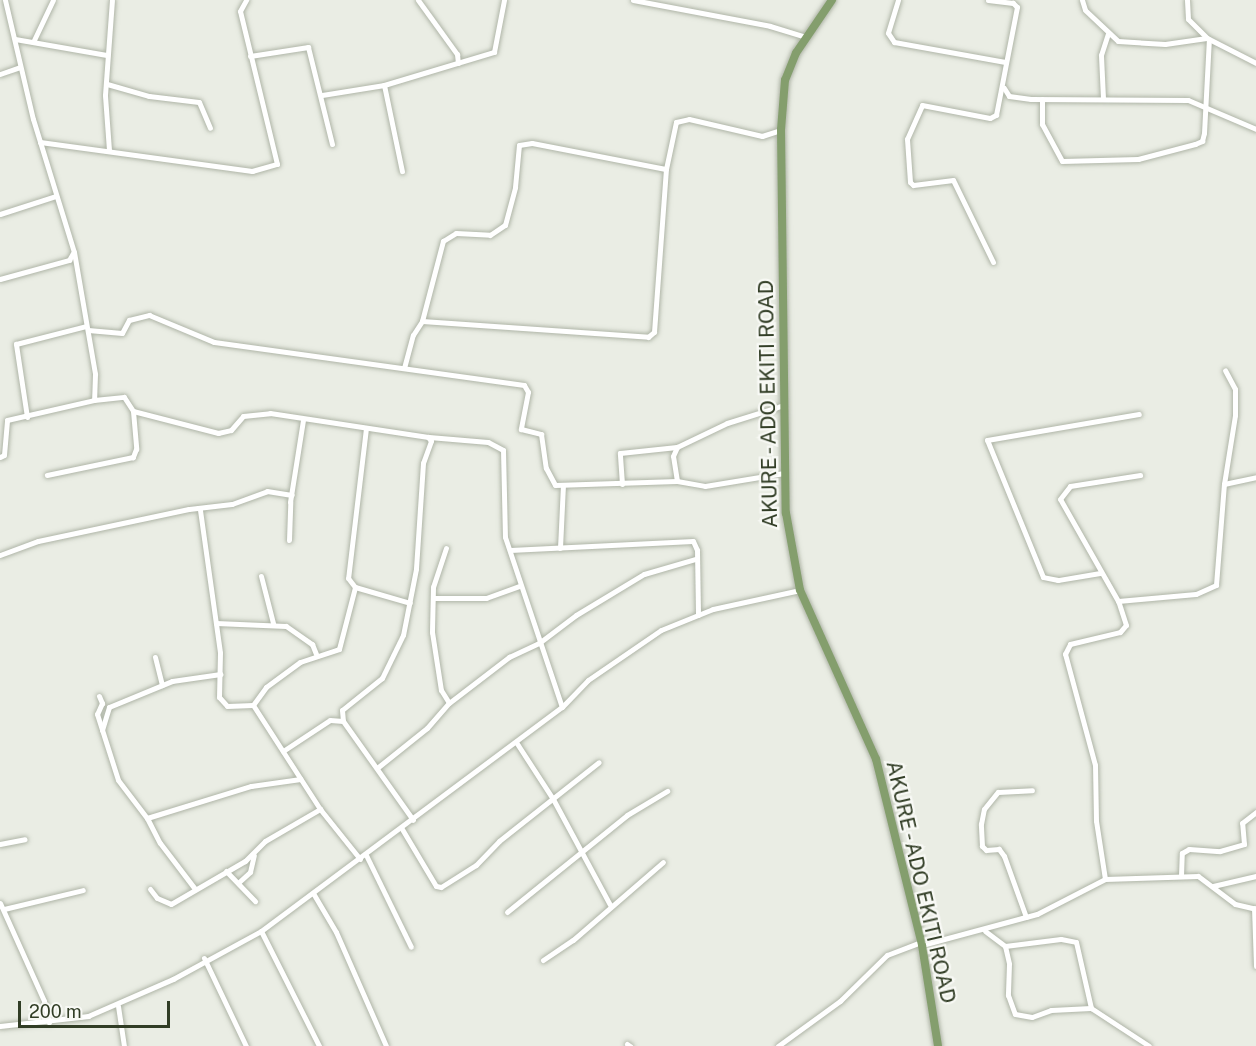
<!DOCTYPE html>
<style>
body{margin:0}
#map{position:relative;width:1256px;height:1046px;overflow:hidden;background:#eaede4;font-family:"Public Sans",sans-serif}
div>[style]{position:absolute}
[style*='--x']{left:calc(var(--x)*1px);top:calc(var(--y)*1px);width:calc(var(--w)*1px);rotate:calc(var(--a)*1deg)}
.roads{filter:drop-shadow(0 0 2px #afb5a7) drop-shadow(0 0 2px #afb5a7)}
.minor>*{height:5px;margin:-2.5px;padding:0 2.5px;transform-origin:2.5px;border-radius:2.5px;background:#fff}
.primary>*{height:8px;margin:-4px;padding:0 4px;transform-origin:4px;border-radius:4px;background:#849e6d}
span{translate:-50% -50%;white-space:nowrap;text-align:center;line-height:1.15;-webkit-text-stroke:4.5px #f8f9f5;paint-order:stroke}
.street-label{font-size:21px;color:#313d25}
.scale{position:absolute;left:18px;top:1001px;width:152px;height:27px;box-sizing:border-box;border:3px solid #313d25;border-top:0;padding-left:8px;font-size:18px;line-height:21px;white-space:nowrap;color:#313d25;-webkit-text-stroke:4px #f8f9f5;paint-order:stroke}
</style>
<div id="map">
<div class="roads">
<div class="minor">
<div style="--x:5;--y:0;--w:122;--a:76.8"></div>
<div style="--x:33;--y:119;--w:139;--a:72.9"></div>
<div style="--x:74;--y:252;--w:124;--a:80.2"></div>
<div style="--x:95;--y:374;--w:26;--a:92"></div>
<div style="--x:94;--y:400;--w:30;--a:-6"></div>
<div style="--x:124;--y:397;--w:17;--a:57"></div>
<div style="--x:133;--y:411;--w:38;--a:85"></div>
<div style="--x:136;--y:449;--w:9;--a:111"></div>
<div style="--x:133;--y:457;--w:88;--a:168.2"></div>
<div style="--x:418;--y:0;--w:67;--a:54.2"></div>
<div style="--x:457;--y:54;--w:9;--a:84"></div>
<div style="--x:633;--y:0;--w:139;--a:10.7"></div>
<div style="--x:770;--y:26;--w:38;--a:17"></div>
<div style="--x:898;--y:0;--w:34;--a:107"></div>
<div style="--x:888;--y:33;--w:11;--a:56"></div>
<div style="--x:894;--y:42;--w:113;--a:10.2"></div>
<div style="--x:988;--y:0;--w:25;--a:7"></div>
<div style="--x:1082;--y:0;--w:10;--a:73"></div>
<div style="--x:1085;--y:10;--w:45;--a:43.2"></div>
<div style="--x:1118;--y:41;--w:47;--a:3.7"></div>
<div style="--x:1165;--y:44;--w:42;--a:-8.1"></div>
<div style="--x:1187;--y:0;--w:19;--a:87"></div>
<div style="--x:1188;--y:19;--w:27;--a:45"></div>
<div style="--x:1207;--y:38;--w:55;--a:27"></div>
<div style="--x:15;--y:39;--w:93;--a:9.9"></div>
<div style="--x:34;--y:40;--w:44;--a:-64.6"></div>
<div style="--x:250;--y:56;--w:59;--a:-8.8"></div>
<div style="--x:308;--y:47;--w:100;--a:76.1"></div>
<div style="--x:0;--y:74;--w:21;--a:-19"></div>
<div style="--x:107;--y:84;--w:44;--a:15.9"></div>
<div style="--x:149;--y:96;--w:50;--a:6.8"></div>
<div style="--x:199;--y:102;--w:28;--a:67"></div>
<div style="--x:384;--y:85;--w:88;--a:78.2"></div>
<div style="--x:1004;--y:88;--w:9;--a:58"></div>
<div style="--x:1009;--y:96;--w:22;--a:8"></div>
<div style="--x:1031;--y:99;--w:157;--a:0.4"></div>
<div style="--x:1188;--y:100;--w:74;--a:23.1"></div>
<div style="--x:322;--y:95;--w:63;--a:-9.2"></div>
<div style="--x:384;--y:85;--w:115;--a:-16.7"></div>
<div style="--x:494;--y:52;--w:53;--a:-79.1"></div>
<div style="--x:1103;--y:98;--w:43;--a:-92.7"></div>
<div style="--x:1101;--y:55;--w:22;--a:-72"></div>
<div style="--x:1042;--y:99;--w:25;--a:90"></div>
<div style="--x:1042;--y:124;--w:42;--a:61.6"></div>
<div style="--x:1062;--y:161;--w:76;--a:-1.5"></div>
<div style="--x:1138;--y:159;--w:59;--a:-14.7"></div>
<div style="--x:1195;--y:144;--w:8;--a:-23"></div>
<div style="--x:1202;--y:141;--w:8;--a:-76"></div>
<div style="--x:1204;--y:133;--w:94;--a:-87"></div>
<div style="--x:40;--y:142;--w:214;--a:7.8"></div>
<div style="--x:252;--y:171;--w:26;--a:-16"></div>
<div style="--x:277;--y:164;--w:157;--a:-103.6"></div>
<div style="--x:240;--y:11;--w:13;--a:-61"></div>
<div style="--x:109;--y:150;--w:55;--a:-94.2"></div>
<div style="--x:105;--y:95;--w:95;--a:-85.8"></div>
<div style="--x:0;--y:214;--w:59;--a:-17.8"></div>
<div style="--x:993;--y:262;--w:91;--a:-116"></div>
<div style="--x:953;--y:180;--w:40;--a:172.9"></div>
<div style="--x:913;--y:185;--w:4;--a:-135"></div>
<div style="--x:910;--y:182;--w:43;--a:-94"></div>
<div style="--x:907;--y:139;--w:37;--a:-66"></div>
<div style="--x:922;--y:105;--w:69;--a:10.8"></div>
<div style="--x:990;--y:118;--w:7;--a:-27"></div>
<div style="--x:996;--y:115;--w:110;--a:-79"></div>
<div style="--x:1017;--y:7;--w:6;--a:-135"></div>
<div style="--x:0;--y:279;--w:72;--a:-15.4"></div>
<div style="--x:69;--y:260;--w:8;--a:-60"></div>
<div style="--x:422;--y:321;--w:83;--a:-75.3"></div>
<div style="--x:443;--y:241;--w:15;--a:-32"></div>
<div style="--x:456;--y:233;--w:34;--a:3"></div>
<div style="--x:490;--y:235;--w:18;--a:-34"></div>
<div style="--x:505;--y:225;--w:39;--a:-75"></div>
<div style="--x:515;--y:187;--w:42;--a:-84.6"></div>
<div style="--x:519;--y:145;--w:13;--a:-9"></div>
<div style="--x:532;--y:143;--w:136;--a:11"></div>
<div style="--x:88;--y:330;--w:34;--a:5"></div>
<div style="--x:122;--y:333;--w:15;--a:-62"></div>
<div style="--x:129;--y:320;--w:21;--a:-14"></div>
<div style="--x:149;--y:315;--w:70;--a:22.6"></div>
<div style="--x:214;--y:342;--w:313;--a:7.9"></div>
<div style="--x:524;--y:385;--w:8;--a:60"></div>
<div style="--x:528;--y:392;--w:38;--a:101"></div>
<div style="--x:521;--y:429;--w:21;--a:14"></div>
<div style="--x:541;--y:434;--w:34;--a:82"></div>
<div style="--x:546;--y:468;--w:19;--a:62"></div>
<div style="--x:555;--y:485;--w:122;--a:-1.9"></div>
<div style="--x:677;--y:481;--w:28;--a:10"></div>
<div style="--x:705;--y:486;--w:80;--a:-9.3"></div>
<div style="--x:404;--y:368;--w:34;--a:-75"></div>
<div style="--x:413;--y:335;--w:17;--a:-57"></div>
<div style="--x:422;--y:321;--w:227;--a:4"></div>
<div style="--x:648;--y:337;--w:8;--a:-40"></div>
<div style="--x:654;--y:332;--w:163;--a:-85.8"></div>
<div style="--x:666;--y:169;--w:48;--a:-78"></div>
<div style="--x:676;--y:122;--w:13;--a:-13"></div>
<div style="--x:689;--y:119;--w:75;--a:13.1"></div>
<div style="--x:762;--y:136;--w:20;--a:-18"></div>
<div style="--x:133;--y:411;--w:88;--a:14.5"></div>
<div style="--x:218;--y:433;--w:13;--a:-13"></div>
<div style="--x:231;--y:430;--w:18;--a:-49"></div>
<div style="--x:243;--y:416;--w:27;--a:-6"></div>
<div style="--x:270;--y:413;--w:160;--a:8.6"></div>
<div style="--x:428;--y:437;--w:5;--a:53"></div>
<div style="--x:431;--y:441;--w:23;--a:110"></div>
<div style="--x:423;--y:463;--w:106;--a:93.8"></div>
<div style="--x:416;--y:569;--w:67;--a:101.1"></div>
<div style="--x:403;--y:635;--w:48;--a:116"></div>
<div style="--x:382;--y:678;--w:51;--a:141.3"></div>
<div style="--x:342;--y:710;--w:11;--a:85"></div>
<div style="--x:343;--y:721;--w:121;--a:54.7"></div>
<div style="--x:27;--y:417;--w:74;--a:-98.6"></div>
<div style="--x:16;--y:344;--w:72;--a:-14.4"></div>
<div style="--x:366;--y:428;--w:151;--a:96.8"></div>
<div style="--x:348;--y:578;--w:11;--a:52"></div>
<div style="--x:355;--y:587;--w:57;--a:16.2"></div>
<div style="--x:429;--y:437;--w:59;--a:4.8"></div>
<div style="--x:488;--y:442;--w:17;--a:28"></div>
<div style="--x:503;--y:450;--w:87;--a:88.7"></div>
<div style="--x:505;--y:537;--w:179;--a:71.5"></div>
<div style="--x:0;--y:457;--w:4;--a:-27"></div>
<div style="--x:4;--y:455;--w:35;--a:-85"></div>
<div style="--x:7;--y:420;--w:89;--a:-12.9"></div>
<div style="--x:677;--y:481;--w:25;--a:-99"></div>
<div style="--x:673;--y:456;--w:10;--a:-66"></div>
<div style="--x:677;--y:447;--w:55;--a:-25.6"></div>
<div style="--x:727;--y:423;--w:60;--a:-17.5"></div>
<div style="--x:622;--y:484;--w:31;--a:-94"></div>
<div style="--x:620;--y:453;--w:57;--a:-6"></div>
<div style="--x:1224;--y:484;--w:33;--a:-12"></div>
<div style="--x:200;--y:510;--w:144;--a:82"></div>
<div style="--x:220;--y:653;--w:44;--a:91.3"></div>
<div style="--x:219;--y:697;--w:12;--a:48"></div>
<div style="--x:227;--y:706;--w:26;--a:-2"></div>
<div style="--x:289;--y:540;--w:38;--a:-88"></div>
<div style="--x:290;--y:502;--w:83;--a:-81"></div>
<div style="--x:446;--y:548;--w:41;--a:108.4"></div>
<div style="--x:433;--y:587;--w:45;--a:91.3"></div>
<div style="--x:432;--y:632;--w:59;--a:81.2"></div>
<div style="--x:441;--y:690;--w:15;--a:58"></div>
<div style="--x:560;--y:548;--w:63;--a:-87.3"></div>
<div style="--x:510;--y:550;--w:183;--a:-2.8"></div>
<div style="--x:693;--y:541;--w:10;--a:66"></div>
<div style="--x:697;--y:550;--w:65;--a:89.1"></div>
<div style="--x:0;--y:555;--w:40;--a:-20.2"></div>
<div style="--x:38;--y:541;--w:154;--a:-12"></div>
<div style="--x:189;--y:509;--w:43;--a:-6.6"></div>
<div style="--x:232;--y:504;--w:37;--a:-20"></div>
<div style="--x:267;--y:491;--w:25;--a:9"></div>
<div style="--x:1100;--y:573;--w:43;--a:170.5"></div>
<div style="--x:1058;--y:580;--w:15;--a:-169"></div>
<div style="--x:1043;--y:577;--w:148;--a:-112.2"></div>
<div style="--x:987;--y:440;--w:154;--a:-9.7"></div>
<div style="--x:261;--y:576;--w:49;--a:75.7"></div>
<div style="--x:433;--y:598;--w:53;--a:0"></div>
<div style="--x:486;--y:598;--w:35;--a:-20"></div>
<div style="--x:1118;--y:601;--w:78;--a:-5.1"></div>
<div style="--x:1196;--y:594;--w:22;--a:-24"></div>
<div style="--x:1216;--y:585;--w:101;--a:-85.5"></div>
<div style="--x:1224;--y:484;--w:70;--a:-80.9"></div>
<div style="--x:1235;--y:415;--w:26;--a:-90"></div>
<div style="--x:1235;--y:389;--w:21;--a:-118"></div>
<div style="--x:216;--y:623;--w:70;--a:2.5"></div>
<div style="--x:286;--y:626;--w:32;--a:35"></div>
<div style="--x:312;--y:644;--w:11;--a:68"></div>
<div style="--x:155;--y:657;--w:29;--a:76"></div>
<div style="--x:99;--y:696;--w:8;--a:67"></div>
<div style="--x:102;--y:703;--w:12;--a:114"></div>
<div style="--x:97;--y:714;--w:69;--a:72.3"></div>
<div style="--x:118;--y:780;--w:48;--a:52.7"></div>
<div style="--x:147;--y:818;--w:109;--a:-17.1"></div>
<div style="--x:251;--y:786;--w:50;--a:-8"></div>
<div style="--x:253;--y:705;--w:124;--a:57.2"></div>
<div style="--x:320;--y:809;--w:64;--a:51.3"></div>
<div style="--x:253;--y:705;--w:22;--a:-54"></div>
<div style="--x:266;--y:687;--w:42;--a:-36.3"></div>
<div style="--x:300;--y:662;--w:41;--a:-18.4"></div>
<div style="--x:339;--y:649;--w:64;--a:-75.5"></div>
<div style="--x:102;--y:730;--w:24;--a:-73"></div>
<div style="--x:109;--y:707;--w:68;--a:-22.4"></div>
<div style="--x:172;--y:681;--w:49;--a:-8.1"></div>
<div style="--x:516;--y:742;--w:68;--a:57"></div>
<div style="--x:553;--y:799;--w:120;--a:61.7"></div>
<div style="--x:283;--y:751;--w:56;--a:-33.4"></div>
<div style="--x:330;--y:720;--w:13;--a:4"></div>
<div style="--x:377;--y:768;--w:64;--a:-38.7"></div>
<div style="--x:427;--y:728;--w:33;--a:-49"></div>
<div style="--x:449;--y:703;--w:76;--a:-37.5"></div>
<div style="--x:509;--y:657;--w:33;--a:-25"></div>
<div style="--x:539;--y:643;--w:46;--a:-37.1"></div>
<div style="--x:576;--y:615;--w:79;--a:-31.1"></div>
<div style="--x:644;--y:574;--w:53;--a:-16.4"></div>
<div style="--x:147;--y:818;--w:28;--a:63"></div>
<div style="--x:160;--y:843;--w:58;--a:52.7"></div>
<div style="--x:402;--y:829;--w:66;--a:59.2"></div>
<div style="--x:436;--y:886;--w:5;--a:11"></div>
<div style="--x:441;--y:887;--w:41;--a:-32.2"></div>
<div style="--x:476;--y:865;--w:33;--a:-46"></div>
<div style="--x:499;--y:841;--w:127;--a:-38.3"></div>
<div style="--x:0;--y:844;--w:25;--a:-11"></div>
<div style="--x:366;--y:855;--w:102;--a:63.9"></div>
<div style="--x:226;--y:871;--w:42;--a:46"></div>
<div style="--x:1181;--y:876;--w:23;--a:-88"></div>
<div style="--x:1182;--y:853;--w:8;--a:-30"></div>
<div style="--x:1189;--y:849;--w:31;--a:4"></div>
<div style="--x:1220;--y:851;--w:25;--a:-16"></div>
<div style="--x:1244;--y:844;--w:21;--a:-95"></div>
<div style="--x:1242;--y:823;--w:18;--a:-38"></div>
<div style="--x:1105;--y:879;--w:59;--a:-98.8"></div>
<div style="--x:1096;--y:821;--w:56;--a:-91"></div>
<div style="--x:1095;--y:765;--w:115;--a:-105.1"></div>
<div style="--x:1065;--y:654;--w:11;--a:-63"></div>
<div style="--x:1070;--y:644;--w:51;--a:-13.5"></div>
<div style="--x:1120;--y:632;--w:9;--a:-49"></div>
<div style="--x:1126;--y:625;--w:25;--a:-108"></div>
<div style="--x:1118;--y:601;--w:117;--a:-119.6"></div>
<div style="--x:1060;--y:499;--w:16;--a:-52"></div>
<div style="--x:1070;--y:486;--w:71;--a:-8.9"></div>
<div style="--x:239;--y:882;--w:15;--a:-42"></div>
<div style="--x:250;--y:872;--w:17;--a:-77"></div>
<div style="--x:1213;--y:886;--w:44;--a:-13.1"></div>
<div style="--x:150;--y:889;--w:11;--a:52"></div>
<div style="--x:157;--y:898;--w:15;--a:23"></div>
<div style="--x:171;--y:904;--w:86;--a:-30.2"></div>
<div style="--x:245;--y:861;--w:28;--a:-45"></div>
<div style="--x:265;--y:841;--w:64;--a:-30.2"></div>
<div style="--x:313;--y:893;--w:45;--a:59.5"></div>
<div style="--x:336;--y:932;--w:124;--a:66.3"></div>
<div style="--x:0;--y:903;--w:107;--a:65.8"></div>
<div style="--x:44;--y:1001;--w:22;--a:77"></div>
<div style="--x:1254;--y:908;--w:58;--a:88"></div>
<div style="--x:4;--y:909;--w:81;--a:-13.5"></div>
<div style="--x:507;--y:912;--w:154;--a:-38.9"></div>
<div style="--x:627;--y:815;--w:47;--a:-31"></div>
<div style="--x:1026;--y:917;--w:65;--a:-109.8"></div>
<div style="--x:1004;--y:856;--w:9;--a:-126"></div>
<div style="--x:999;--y:849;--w:13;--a:176"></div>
<div style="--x:986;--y:850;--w:6;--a:-135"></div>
<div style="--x:982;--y:846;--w:22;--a:-93"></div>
<div style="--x:981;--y:824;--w:15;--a:-79"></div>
<div style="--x:984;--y:809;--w:22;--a:-51"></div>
<div style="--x:998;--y:792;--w:34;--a:-3"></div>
<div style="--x:261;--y:931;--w:129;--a:63.2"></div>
<div style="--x:985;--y:931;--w:25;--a:37"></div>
<div style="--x:1005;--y:946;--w:18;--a:77"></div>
<div style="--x:1009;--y:964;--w:31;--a:92"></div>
<div style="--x:1008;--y:995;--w:20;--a:70"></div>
<div style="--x:1015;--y:1014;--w:17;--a:10"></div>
<div style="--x:1032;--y:1017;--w:20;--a:-20"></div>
<div style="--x:1051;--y:1010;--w:40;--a:-2.9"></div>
<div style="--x:922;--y:945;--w:119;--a:-15.1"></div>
<div style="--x:1037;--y:914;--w:76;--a:-27.2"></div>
<div style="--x:1105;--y:879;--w:93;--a:-1.8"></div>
<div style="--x:1198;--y:876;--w:46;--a:37.1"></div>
<div style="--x:1235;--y:904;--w:22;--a:13"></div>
<div style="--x:1005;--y:946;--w:56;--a:-7.1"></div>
<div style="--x:1061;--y:939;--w:15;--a:11"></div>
<div style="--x:1076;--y:942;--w:68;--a:77.2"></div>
<div style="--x:1091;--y:1008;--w:69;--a:33.2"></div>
<div style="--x:204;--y:958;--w:98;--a:64.5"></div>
<div style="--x:543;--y:960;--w:36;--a:-34"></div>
<div style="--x:573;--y:940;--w:119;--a:-40.9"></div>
<div style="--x:118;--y:1006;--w:40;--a:81.5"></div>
<div style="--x:0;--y:1026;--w:89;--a:-6.5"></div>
<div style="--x:88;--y:1016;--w:93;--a:-23.5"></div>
<div style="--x:173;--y:979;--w:100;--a:-28.6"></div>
<div style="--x:261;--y:931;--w:375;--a:-36.7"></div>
<div style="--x:562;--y:707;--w:37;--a:-46"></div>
<div style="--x:588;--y:680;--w:88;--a:-34.4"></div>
<div style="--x:661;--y:630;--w:56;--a:-22"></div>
<div style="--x:713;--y:609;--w:89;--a:-12.3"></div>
<div style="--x:627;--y:1044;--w:4;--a:34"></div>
<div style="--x:778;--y:1046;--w:77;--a:-36"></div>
<div style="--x:840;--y:1001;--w:66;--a:-44.4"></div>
<div style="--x:887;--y:955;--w:34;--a:-21"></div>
</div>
<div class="primary">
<div style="--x:832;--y:0;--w:64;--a:124.2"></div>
<div style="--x:796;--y:53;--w:29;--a:112"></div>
<div style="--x:785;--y:80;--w:50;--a:94.6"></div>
<div style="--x:781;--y:130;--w:383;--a:89.3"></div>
<div style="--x:786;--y:513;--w:78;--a:79.7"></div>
<div style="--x:800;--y:590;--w:185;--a:65.8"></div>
<div style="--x:876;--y:759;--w:192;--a:76.1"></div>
<div style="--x:922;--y:945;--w:102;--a:81"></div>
</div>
</div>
<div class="street-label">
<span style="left:768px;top:404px;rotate:-91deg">AKURE - ADO EKITI ROAD</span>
<span style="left:921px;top:882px;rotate:77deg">AKURE - ADO EKITI ROAD</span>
</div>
<div class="scale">200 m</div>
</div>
